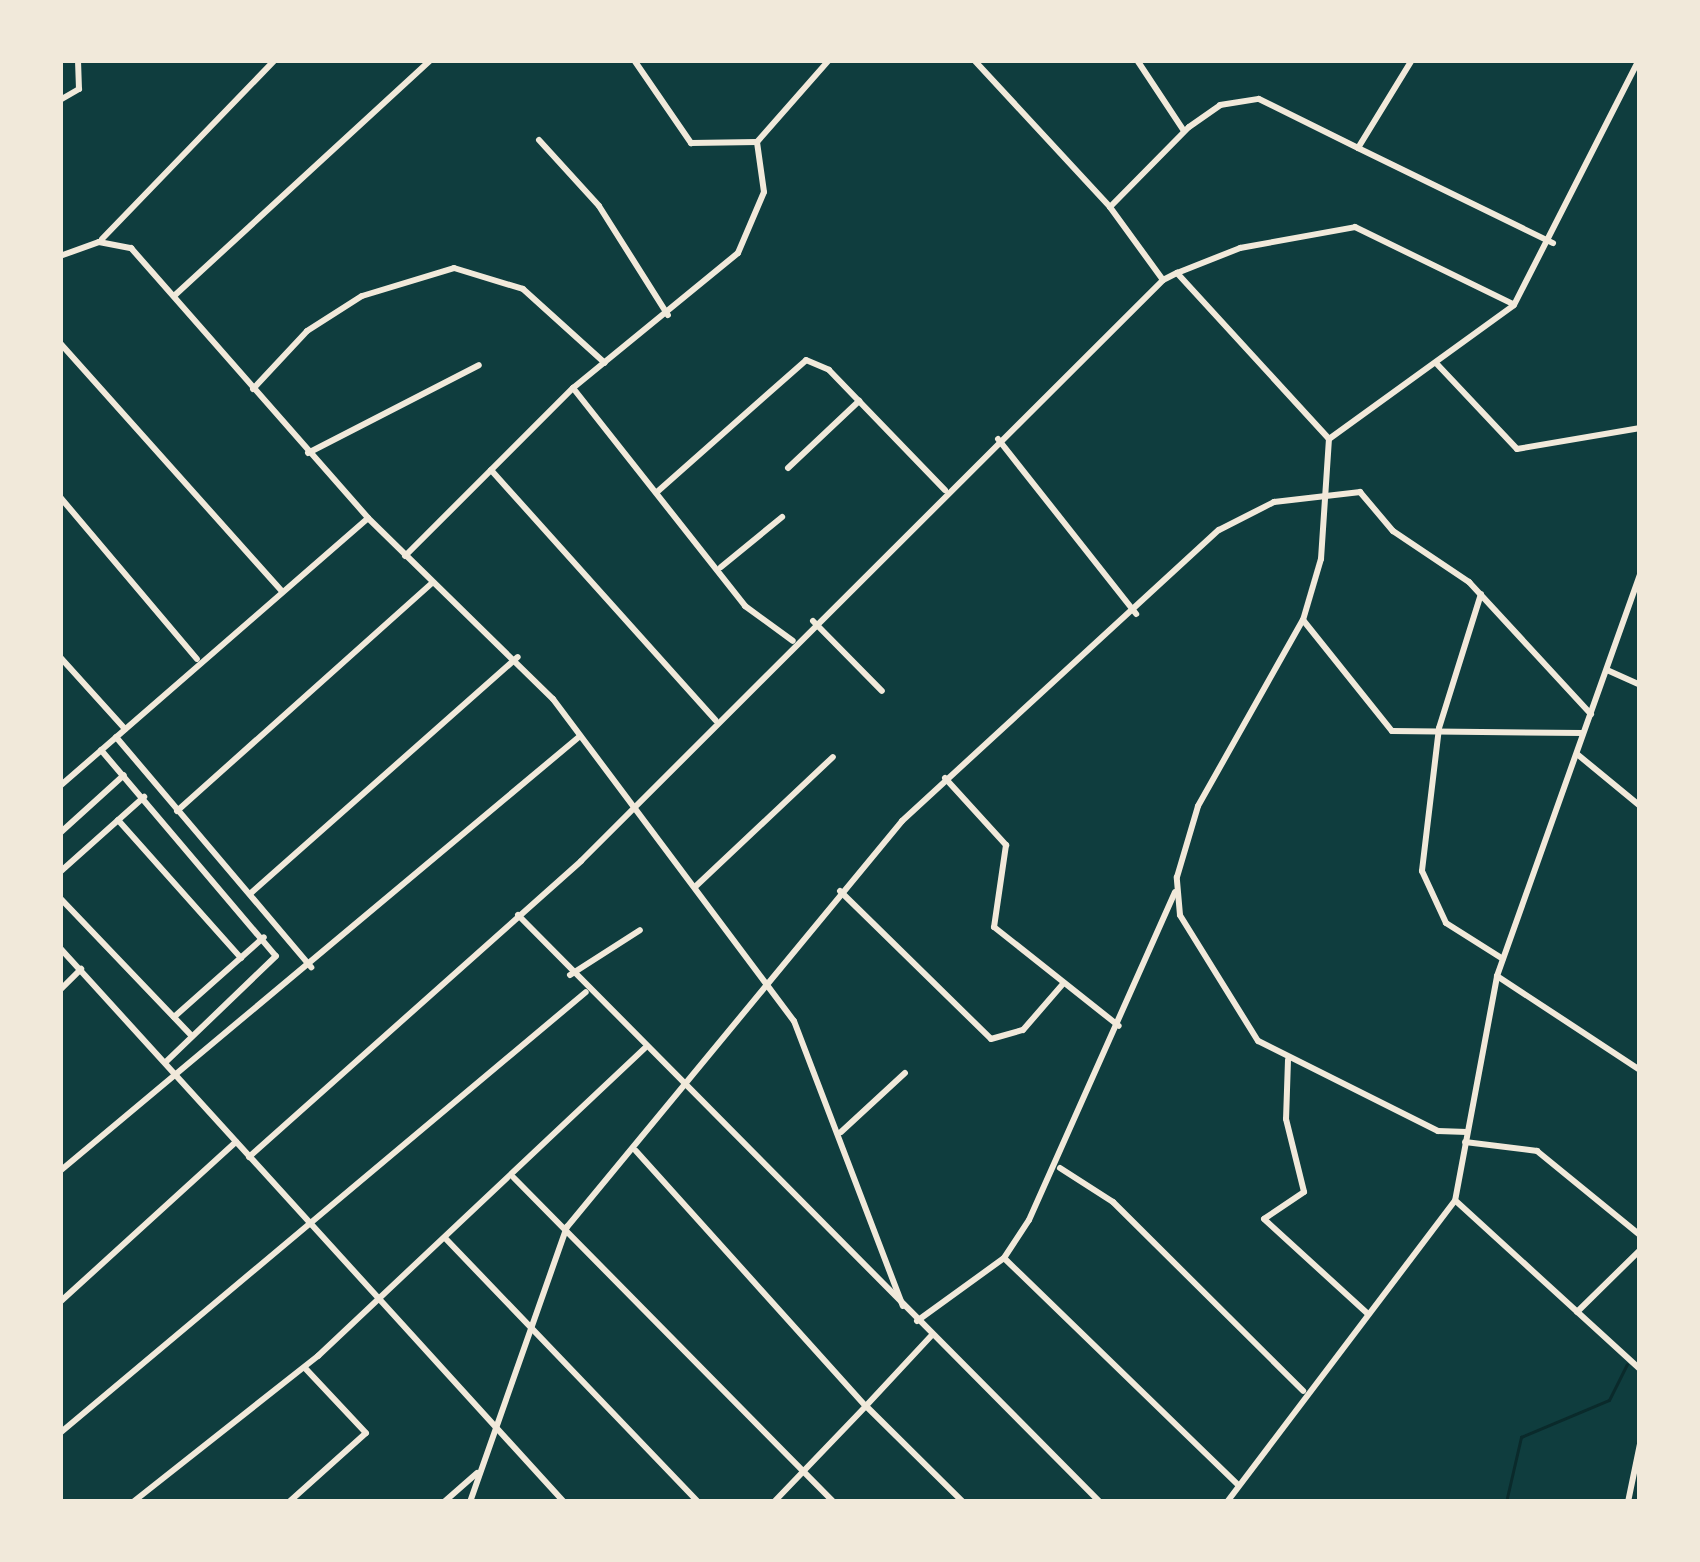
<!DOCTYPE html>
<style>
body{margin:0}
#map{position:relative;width:1700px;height:1562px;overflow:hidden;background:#0f3d3e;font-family:"Zilla Slab",serif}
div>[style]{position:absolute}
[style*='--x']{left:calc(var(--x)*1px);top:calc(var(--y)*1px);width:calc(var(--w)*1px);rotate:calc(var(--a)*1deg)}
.stream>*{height:3px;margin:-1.5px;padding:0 1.5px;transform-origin:1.5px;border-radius:1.5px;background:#0a2a2b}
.minor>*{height:6px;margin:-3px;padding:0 3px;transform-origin:3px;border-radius:3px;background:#f1e9da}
span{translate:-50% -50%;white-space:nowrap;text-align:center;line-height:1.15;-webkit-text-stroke:9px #f1e9da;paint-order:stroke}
.frame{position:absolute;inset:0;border:63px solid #f1e9da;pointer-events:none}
</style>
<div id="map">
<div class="stream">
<div style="--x:1506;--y:1502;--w:67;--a:-77"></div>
<div style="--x:1521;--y:1437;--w:95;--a:-22.8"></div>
<div style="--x:1609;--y:1400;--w:40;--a:-63.4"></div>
</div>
<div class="minor">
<div style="--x:634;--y:60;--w:101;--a:55.5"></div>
<div style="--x:691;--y:143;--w:66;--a:-0.9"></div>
<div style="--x:974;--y:60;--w:200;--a:47.2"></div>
<div style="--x:1137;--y:60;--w:85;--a:56.5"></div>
<div style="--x:60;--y:100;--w:22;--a:-30"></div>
<div style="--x:79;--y:89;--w:29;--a:-92"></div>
<div style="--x:539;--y:140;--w:89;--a:47.7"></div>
<div style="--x:599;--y:206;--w:129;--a:57.7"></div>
<div style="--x:1358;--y:148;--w:217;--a:26"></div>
<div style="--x:102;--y:239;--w:249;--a:-46"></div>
<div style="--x:60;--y:256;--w:41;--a:-19.7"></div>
<div style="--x:99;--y:242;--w:33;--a:11"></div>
<div style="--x:131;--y:248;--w:359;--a:48.7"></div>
<div style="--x:368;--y:518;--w:259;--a:44.4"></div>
<div style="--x:553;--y:699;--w:402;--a:53.2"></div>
<div style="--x:794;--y:1021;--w:305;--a:69.1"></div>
<div style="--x:1177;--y:273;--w:68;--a:-21.6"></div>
<div style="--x:1240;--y:248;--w:117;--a:-10.3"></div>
<div style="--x:1355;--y:227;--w:176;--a:26"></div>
<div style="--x:1163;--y:280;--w:16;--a:-27"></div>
<div style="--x:1177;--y:273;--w:225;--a:47.5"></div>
<div style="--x:174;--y:296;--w:349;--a:-42.6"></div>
<div style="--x:60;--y:343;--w:331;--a:48.2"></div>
<div style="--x:1436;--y:363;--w:118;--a:46.7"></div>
<div style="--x:1517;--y:449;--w:125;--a:-9.7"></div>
<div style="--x:573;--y:388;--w:278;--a:51.7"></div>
<div style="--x:745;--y:606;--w:59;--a:36.1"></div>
<div style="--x:253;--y:389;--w:79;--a:-47"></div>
<div style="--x:307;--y:331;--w:65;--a:-32.5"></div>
<div style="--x:362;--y:296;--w:96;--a:-16.9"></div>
<div style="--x:454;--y:268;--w:72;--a:16.9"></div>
<div style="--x:523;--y:289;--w:110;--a:42.1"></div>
<div style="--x:998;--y:439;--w:223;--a:51.7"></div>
<div style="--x:308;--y:453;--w:192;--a:-27.2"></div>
<div style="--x:788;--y:468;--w:98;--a:-43.3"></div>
<div style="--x:491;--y:470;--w:336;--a:48.1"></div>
<div style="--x:657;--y:492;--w:199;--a:-41.5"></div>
<div style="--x:806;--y:360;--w:25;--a:23"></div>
<div style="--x:829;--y:370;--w:167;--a:46"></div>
<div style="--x:60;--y:497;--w:212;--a:49.8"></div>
<div style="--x:405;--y:556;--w:238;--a:-45"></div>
<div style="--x:573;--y:388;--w:213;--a:-39.3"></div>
<div style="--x:738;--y:253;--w:66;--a:-66.9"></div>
<div style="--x:764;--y:192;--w:50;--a:-98"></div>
<div style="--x:757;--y:142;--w:109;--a:-48.7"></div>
<div style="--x:721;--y:567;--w:79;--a:-39.3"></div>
<div style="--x:1481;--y:594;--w:140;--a:107.4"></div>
<div style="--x:1439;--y:728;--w:144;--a:96.8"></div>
<div style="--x:1422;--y:871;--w:57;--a:65.2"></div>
<div style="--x:1446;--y:923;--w:67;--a:32.3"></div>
<div style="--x:1303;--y:620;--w:142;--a:51.3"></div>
<div style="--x:1392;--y:731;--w:191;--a:0.6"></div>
<div style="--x:813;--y:621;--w:98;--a:45.4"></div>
<div style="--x:60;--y:657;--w:97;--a:47.9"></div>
<div style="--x:1607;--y:670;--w:36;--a:24"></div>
<div style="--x:116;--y:737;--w:302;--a:49.7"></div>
<div style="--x:101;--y:750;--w:270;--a:49.7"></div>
<div style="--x:276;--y:956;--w:151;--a:136.1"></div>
<div style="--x:1577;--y:754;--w:82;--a:39.5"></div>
<div style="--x:945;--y:778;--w:91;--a:47.7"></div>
<div style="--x:1006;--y:845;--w:83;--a:98.3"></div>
<div style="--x:994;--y:927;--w:159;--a:38.4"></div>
<div style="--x:60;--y:786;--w:408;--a:-41"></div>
<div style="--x:177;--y:811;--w:343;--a:-41.8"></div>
<div style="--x:118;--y:820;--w:185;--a:48.3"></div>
<div style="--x:60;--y:833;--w:86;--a:-42.2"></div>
<div style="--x:60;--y:872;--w:113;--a:-41.8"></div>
<div style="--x:696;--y:886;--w:188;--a:-43.3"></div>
<div style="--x:840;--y:891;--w:211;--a:44.4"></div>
<div style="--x:991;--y:1039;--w:33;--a:-16"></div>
<div style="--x:1023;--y:1030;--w:60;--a:-49.1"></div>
<div style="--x:251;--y:893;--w:356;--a:-41.5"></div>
<div style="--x:60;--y:898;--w:191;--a:46.3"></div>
<div style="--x:518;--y:915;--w:827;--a:45.25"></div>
<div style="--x:60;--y:948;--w:749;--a:47.71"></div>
<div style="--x:570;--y:975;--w:83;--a:-32.7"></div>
<div style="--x:1497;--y:976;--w:171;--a:33.3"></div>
<div style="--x:60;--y:990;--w:30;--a:-45"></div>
<div style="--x:174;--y:1017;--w:120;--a:-41.6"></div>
<div style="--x:1288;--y:1060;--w:59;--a:91.9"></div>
<div style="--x:1286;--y:1119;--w:75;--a:76.1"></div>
<div style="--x:1304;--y:1192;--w:48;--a:146"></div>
<div style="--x:1264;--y:1219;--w:139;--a:42.4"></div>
<div style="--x:841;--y:1132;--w:87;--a:-42.7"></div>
<div style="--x:1467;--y:1132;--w:29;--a:-178"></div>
<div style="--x:1438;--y:1131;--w:201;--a:-153.4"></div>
<div style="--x:1258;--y:1041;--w:148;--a:-121.8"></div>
<div style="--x:1180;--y:915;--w:38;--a:-95"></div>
<div style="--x:1177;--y:877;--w:74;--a:-73.5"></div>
<div style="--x:1198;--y:806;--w:214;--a:-60.6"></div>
<div style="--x:1303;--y:620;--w:64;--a:-73.6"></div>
<div style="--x:1321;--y:559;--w:120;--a:-86.2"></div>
<div style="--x:1329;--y:439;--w:228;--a:-35.9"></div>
<div style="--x:1514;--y:305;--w:275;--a:-63"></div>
<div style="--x:1465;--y:1142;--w:73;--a:7.1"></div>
<div style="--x:1537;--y:1151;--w:133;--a:39.2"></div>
<div style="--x:636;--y:1151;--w:343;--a:48"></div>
<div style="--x:866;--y:1406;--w:133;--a:133.8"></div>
<div style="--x:249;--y:1157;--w:445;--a:-41.7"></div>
<div style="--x:581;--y:861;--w:822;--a:-44.95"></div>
<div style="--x:1163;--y:280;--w:90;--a:-126"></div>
<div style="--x:1110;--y:207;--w:112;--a:-45.4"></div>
<div style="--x:1189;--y:127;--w:38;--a:-35"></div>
<div style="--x:1220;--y:105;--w:39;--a:-9"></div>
<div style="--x:1259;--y:99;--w:110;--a:26.3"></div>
<div style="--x:1358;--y:148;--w:103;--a:-58.5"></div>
<div style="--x:1060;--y:1168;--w:63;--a:32.7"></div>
<div style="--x:1113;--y:1202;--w:268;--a:44.8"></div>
<div style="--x:60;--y:1171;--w:678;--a:-39.91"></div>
<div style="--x:514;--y:1178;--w:455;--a:45.4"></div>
<div style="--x:1457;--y:1202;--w:248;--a:42.4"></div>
<div style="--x:446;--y:1239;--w:364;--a:46.2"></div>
<div style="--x:1004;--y:1258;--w:326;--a:44.1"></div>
<div style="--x:60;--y:1302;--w:238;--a:-42.3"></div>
<div style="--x:1577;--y:1312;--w:88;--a:-44.5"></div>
<div style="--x:917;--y:1321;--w:107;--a:-35.9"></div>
<div style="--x:1004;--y:1258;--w:45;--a:-56.7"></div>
<div style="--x:1029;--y:1220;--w:359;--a:-66"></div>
<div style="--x:931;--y:1336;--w:96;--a:132.9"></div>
<div style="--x:866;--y:1406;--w:136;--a:44.7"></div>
<div style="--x:60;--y:1433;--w:686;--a:-39.98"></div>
<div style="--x:133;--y:1502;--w:236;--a:-38.3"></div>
<div style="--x:318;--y:1356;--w:449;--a:-43.3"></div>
<div style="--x:289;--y:1502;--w:103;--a:-41.9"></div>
<div style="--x:366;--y:1433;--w:89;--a:-133.2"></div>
<div style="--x:444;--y:1502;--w:44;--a:-41.3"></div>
<div style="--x:470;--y:1502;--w:292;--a:-70.6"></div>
<div style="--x:567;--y:1227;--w:526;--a:-50.47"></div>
<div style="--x:902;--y:821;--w:430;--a:-42.6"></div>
<div style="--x:1219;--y:530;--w:62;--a:-27"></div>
<div style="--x:1274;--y:502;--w:87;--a:-6.6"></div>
<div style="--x:1360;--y:492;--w:51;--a:49.8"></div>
<div style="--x:1393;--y:531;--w:92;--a:33.9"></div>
<div style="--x:1469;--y:582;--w:180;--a:47.3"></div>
<div style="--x:1227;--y:1502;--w:378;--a:-52.9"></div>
<div style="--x:1455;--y:1201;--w:229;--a:-79.4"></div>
<div style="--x:1497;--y:976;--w:426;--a:-70.4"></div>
<div style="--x:1628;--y:1502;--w:59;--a:-78.3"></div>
</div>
<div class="frame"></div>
</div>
